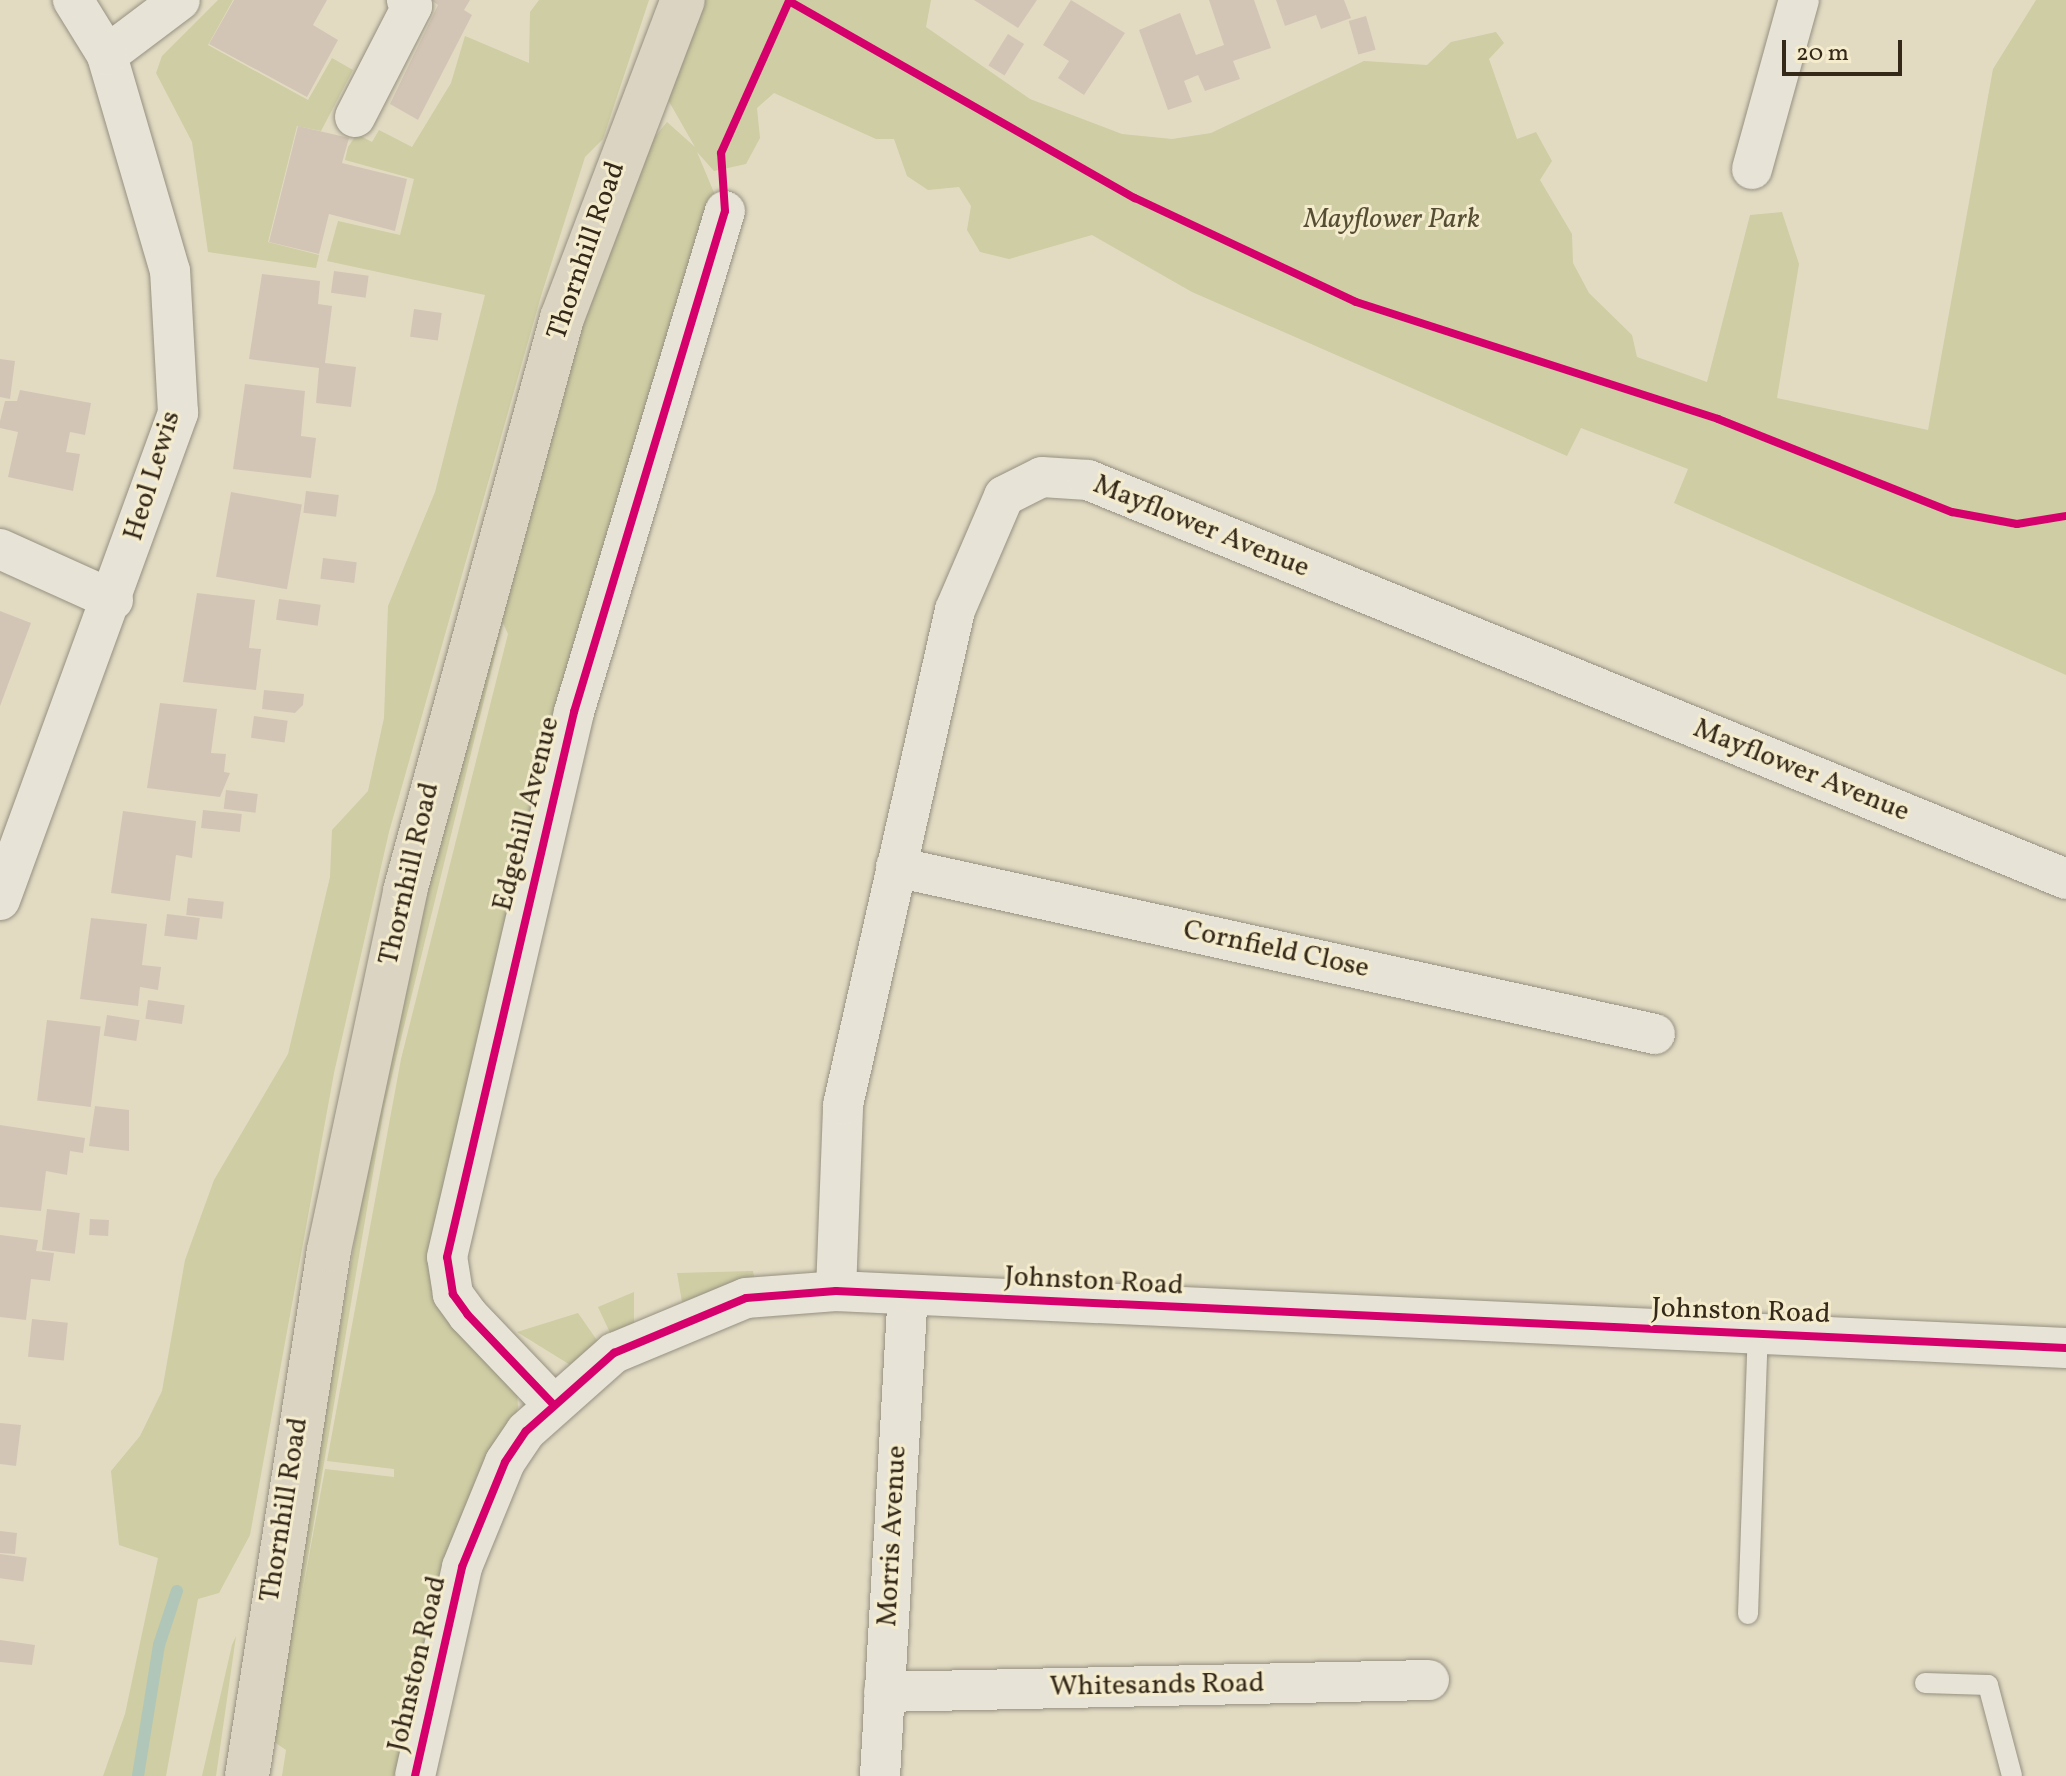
<!DOCTYPE html>
<style>
body{margin:0}
#map{position:relative;width:2066px;height:1776px;overflow:hidden;background:#e2dbc2;font-family:Vollkorn,serif}
div>[style]{position:absolute}
[style*='--x']{left:calc(var(--x)*1px);top:calc(var(--y)*1px);width:calc(var(--w)*1px);rotate:calc(var(--a)*1deg)}
.green>*{inset:0;background:#cecda3}
.stream>*{height:12px;margin:-6px;padding:0 6px;transform-origin:6px;border-radius:6px;background:#b0c6b8}
.building>*{inset:0;background:#d3c5b5;transform-origin:0 0}
.roads{filter:drop-shadow(0 0 2px #969081) drop-shadow(0 0 2px #969081)}
.lane>*{height:20px;margin:-10px;padding:0 10px;transform-origin:10px;border-radius:10px;background:#e7e4d7}
.street>*{height:40px;margin:-20px;padding:0 20px;transform-origin:20px;border-radius:20px;background:#e7e4d7}
.primary>*{height:44px;margin:-22px;padding:0 22px;transform-origin:22px;border-radius:22px;background:#dbd4c2}
.cycleway>*{height:8px;margin:-4px;padding:0 4px;transform-origin:4px;border-radius:4px;background:#d6006c}
span{translate:-50% -50%;white-space:nowrap;text-align:center;line-height:1.15;-webkit-text-stroke:6px #f5ecce;paint-order:stroke}
.park-label{font-size:28px;color:#564e34;font-style:italic}
.street-label{font-size:28px;color:#342818}
.scale{position:absolute;left:1782px;top:40px;width:120px;height:36px;box-sizing:border-box;border:4px solid #342818;border-top:0;padding-left:10px;font-size:24px;line-height:28px;white-space:nowrap;color:#342818;-webkit-text-stroke:6px #f5ecce;paint-order:stroke}
</style>
<div id="map">
<div class="green">
<div style="clip-path:polygon(218px 0,233px 0,208px 45px,308px 100px,332px 58px,353px 70px,321px 131px,297px 126px,268px 242px,319px 255px,316px 268px,208px 252px,192px 142px,156px 73px,162px 56px)"></div>
<div style="clip-path:polygon(539px 0,649px 0,603px 139px,585px 157px,541px 296px,389px 832px,334px 1073px,250px 1535px,219px 1593px,198px 1599px,166px 1776px,103px 1776px,125px 1714px,158px 1558px,119px 1545px,111px 1471px,140px 1436px,162px 1391px,185px 1260px,214px 1180px,288px 1054px,330px 877px,332px 830px,368px 791px,384px 718px,388px 606px,435px 492px,485px 295px,327px 261px,338px 221px,400px 235px,414px 179px,345px 160px,348px 147px,357px 134px,372px 142px,379px 130px,412px 147px,451px 83px,465px 36px,529px 63px,530px 12px)"></div>
<div style="clip-path:polygon(evenodd,705px 0,931px 0,926px 27px,1030px 99px,1122px 134px,1172px 139px,1211px 133px,1364px 61px,1427px 65px,1451px 42px,1496px 32px,1504px 43px,1489px 59px,1517px 139px,1536px 132px,1552px 161px,1540px 180px,1572px 234px,1573px 263px,1589px 293px,1632px 335px,1637px 357px,1707px 382px,1750px 215px,1782px 212px,1799px 264px,1777px 398px,1928px 430px,1993px 69px,2036px 0,2066px 0,2066px 675px,1674px 503px,1688px 469px,1581px 428px,1567px 456px,1192px 292px,1092px 235px,1009px 259px,980px 252px,967px 230px,971px 206px,959px 187px,928px 190px,907px 176px,894px 139px,876px 139px,774px 93px,757px 108px,760px 138px,746px 164px,714px 171px,697px 152px,715px 195px,432px 1261px,517px 1395px,518px 1407px,428px 1776px,282px 1776px,286px 1750px,270px 1739px,387px 1052px,553px 377px,666px 106px,654px 138px,667px 122px,695px 147px,663px 91px,687px 25px,705px 0,503px 623px,508px 634px,401px 1059px,327px 1461px,394px 1469px,394px 1477px,325px 1469px,299px 1611px,384px 1108px,503px 623px)"></div>
<div style="clip-path:polygon(753px 1271px,755px 1282px,682px 1302px,677px 1273px)"></div>
<div style="clip-path:polygon(634px 1292px,634px 1323px,612px 1337px,598px 1307px)"></div>
<div style="clip-path:polygon(578px 1313px,601px 1346px,572px 1366px,517px 1332px)"></div>
<div style="clip-path:polygon(236px 1636px,216px 1776px,202px 1776px,232px 1645px)"></div>
</div>
<div class="stream">
<div style="--x:138;--y:1776;--w:133;--a:-80.9"></div>
<div style="--x:159;--y:1645;--w:57;--a:-71.6"></div>
</div>
<div class="building">
<div style="clip-path:polygon(234px 0,327px 0,313px 25px,338px 40px,307px 97px,209px 44px)"></div>
<div style="clip-path:polygon(431px 0,470px 0,464px 10px,472px 15px,418px 120px,390px 104px,438px 5px)"></div>
<div style="clip-path:polygon(974px 0,1037px 0,1018px 28px)"></div>
<div style="clip-path:polygon(1071px 0,1125px 33px,1084px 95px,1058px 78px,1069px 61px,1043px 45px)"></div>
<div style="clip-path:polygon(1209px 0,1254px 0,1271px 48px,1233px 61px,1240px 79px,1205px 91px,1198px 75px,1184px 81px,1192px 102px,1168px 110px,1139px 30px,1180px 13px,1196px 55px,1224px 45px)"></div>
<div style="clip-path:polygon(1276px 0,1344px 0,1351px 18px,1321px 29px,1316px 15px,1285px 26px)"></div>
<div style="left:1366px;top:16px;width:35px;height:18px;rotate:74deg"></div>
<div style="left:1008px;top:34px;width:19px;height:37px;rotate:32deg"></div>
<div style="clip-path:polygon(298px 126px,349px 138px,342px 163px,407px 179px,395px 231px,329px 214px,319px 254px,269px 242px)"></div>
<div style="left:334px;top:271px;width:35px;height:22px;rotate:8deg"></div>
<div style="clip-path:polygon(262px 274px,320px 281px,318px 304px,332px 306px,325px 363px,356px 367px,351px 407px,316px 403px,319px 368px,249px 359px)"></div>
<div style="left:414px;top:309px;width:28px;height:28px;rotate:8deg"></div>
<div style="clip-path:polygon(0 359px,15px 361px,10px 399px,0 397px)"></div>
<div style="clip-path:polygon(245px 384px,305px 391px,301px 436px,316px 438px,311px 478px,233px 469px)"></div>
<div style="clip-path:polygon(20px 390px,91px 403px,85px 435px,70px 432px,66px 452px,80px 454px,73px 491px,8px 477px,18px 432px,0 428px,0 421px,5px 401px,17px 401px)"></div>
<div style="left:306px;top:491px;width:33px;height:22px;rotate:7deg"></div>
<div style="left:231px;top:492px;width:72px;height:86px;rotate:10deg"></div>
<div style="left:323px;top:558px;width:34px;height:21px;rotate:7deg"></div>
<div style="clip-path:polygon(197px 593px,255px 600px,249px 648px,261px 649px,256px 690px,183px 682px)"></div>
<div style="left:279px;top:599px;width:42px;height:21px;rotate:8deg"></div>
<div style="clip-path:polygon(0 611px,31px 623px,0 706px)"></div>
<div style="clip-path:polygon(264px 690px,304px 694px,303px 705px,295px 713px,262px 709px)"></div>
<div style="clip-path:polygon(160px 703px,217px 709px,211px 753px,226px 754px,224px 772px,230px 773px,220px 797px,147px 788px)"></div>
<div style="left:254px;top:716px;width:34px;height:22px;rotate:8deg"></div>
<div style="left:226px;top:790px;width:32px;height:19px;rotate:7deg"></div>
<div style="left:203px;top:810px;width:39px;height:18px;rotate:6deg"></div>
<div style="clip-path:polygon(123px 811px,196px 821px,192px 858px,176px 855px,170px 901px,111px 893px)"></div>
<div style="left:188px;top:898px;width:36px;height:17px;rotate:6deg"></div>
<div style="left:167px;top:914px;width:33px;height:22px;rotate:7deg"></div>
<div style="clip-path:polygon(91px 918px,147px 924px,142px 965px,161px 967px,158px 990px,140px 987px,138px 1006px,80px 999px)"></div>
<div style="left:148px;top:1000px;width:37px;height:19px;rotate:8deg"></div>
<div style="left:107px;top:1015px;width:33px;height:21px;rotate:9deg"></div>
<div style="left:47px;top:1020px;width:54px;height:81px;rotate:7deg"></div>
<div style="clip-path:polygon(95px 1106px,129px 1110px,129px 1151px,89px 1146px)"></div>
<div style="clip-path:polygon(0 1125px,85px 1138px,83px 1153px,70px 1151px,67px 1175px,46px 1171px,41px 1211px,0 1207px)"></div>
<div style="left:47px;top:1209px;width:33px;height:41px;rotate:7deg"></div>
<div style="left:90px;top:1219px;width:19px;height:16px;rotate:3deg"></div>
<div style="clip-path:polygon(0 1235px,38px 1240px,36px 1251px,54px 1253px,50px 1281px,31px 1279px,26px 1320px,0 1317px)"></div>
<div style="left:32px;top:1319px;width:36px;height:38px;rotate:6deg"></div>
<div style="clip-path:polygon(0 1423px,21px 1425px,16px 1466px,0 1464px)"></div>
<div style="clip-path:polygon(0 1531px,17px 1533px,15px 1554px,0 1553px)"></div>
<div style="left:0;top:1554px;width:27px;height:24px;rotate:8deg"></div>
<div style="clip-path:polygon(0 1640px,35px 1645px,32px 1665px,0 1662px)"></div>
</div>
<div class="roads">
<div class="lane">
<div style="--x:1748;--y:1614;--w:280;--a:-88"></div>
<div style="--x:1925;--y:1683;--w:63;--a:1.8"></div>
<div style="--x:1988;--y:1685;--w:94;--a:75.2"></div>
</div>
<div class="street">
<div style="--x:107;--y:55;--w:91;--a:-37"></div>
<div style="--x:355;--y:117;--w:125;--a:-62.8"></div>
<div style="--x:412;--y:6;--w:8;--a:-130"></div>
<div style="--x:1752;--y:169;--w:175;--a:-74.5"></div>
<div style="--x:0;--y:549;--w:124;--a:24.3"></div>
<div style="--x:896;--y:867;--w:777;--a:12.41"></div>
<div style="--x:0;--y:900;--w:519;--a:-69.92"></div>
<div style="--x:178;--y:413;--w:142;--a:-93.2"></div>
<div style="--x:170;--y:271;--w:225;--a:-106.3"></div>
<div style="--x:107;--y:55;--w:65;--a:-121.7"></div>
<div style="--x:836;--y:1291;--w:186;--a:-87.8"></div>
<div style="--x:843;--y:1105;--w:508;--a:-77.25"></div>
<div style="--x:955;--y:610;--w:124;--a:-66.7"></div>
<div style="--x:1004;--y:496;--w:42;--a:-26.6"></div>
<div style="--x:1042;--y:477;--w:46;--a:3.7"></div>
<div style="--x:1088;--y:480;--w:1056;--a:22.19"></div>
<div style="--x:552;--y:1403;--w:122;--a:-133.7"></div>
<div style="--x:468;--y:1315;--w:26;--a:-126"></div>
<div style="--x:453;--y:1294;--w:37;--a:-99"></div>
<div style="--x:447;--y:1257;--w:560;--a:-76.88"></div>
<div style="--x:574;--y:712;--w:523;--a:-73.23"></div>
<div style="--x:884;--y:1692;--w:545;--a:-1.26"></div>
<div style="--x:415;--y:1776;--w:214;--a:-77.3"></div>
<div style="--x:462;--y:1567;--w:113;--a:-67.7"></div>
<div style="--x:505;--y:1462;--w:37;--a:-56"></div>
<div style="--x:526;--y:1431;--w:118;--a:-41.6"></div>
<div style="--x:614;--y:1353;--w:143;--a:-22.6"></div>
<div style="--x:746;--y:1298;--w:90;--a:-4.4"></div>
<div style="--x:836;--y:1291;--w:1231;--a:2.65"></div>
<div style="--x:880;--y:1776;--w:480;--a:-86.7"></div>
</div>
<div class="primary">
<div style="--x:247;--y:1776;--w:532;--a:-81.14"></div>
<div style="--x:329;--y:1250;--w:367;--a:-78"></div>
<div style="--x:405;--y:891;--w:594;--a:-74.68"></div>
<div style="--x:562;--y:318;--w:340;--a:-69.2"></div>
</div>
</div>
<div class="cycleway">
<div style="--x:552;--y:1403;--w:122;--a:-133.7"></div>
<div style="--x:468;--y:1315;--w:26;--a:-126"></div>
<div style="--x:453;--y:1294;--w:37;--a:-99"></div>
<div style="--x:447;--y:1257;--w:560;--a:-76.88"></div>
<div style="--x:574;--y:712;--w:523;--a:-73.23"></div>
<div style="--x:725;--y:211;--w:58;--a:-93.9"></div>
<div style="--x:721;--y:153;--w:167;--a:-65.9"></div>
<div style="--x:789;--y:1;--w:398;--a:29.7"></div>
<div style="--x:1135;--y:198;--w:244;--a:25.2"></div>
<div style="--x:1356;--y:302;--w:380;--a:17.9"></div>
<div style="--x:1718;--y:419;--w:252;--a:21.7"></div>
<div style="--x:1952;--y:512;--w:66;--a:10.5"></div>
<div style="--x:2017;--y:524;--w:50;--a:-9.3"></div>
<div style="--x:415;--y:1776;--w:214;--a:-77.3"></div>
<div style="--x:462;--y:1567;--w:113;--a:-67.7"></div>
<div style="--x:505;--y:1462;--w:37;--a:-56"></div>
<div style="--x:526;--y:1431;--w:118;--a:-41.6"></div>
<div style="--x:614;--y:1353;--w:143;--a:-22.6"></div>
<div style="--x:746;--y:1298;--w:90;--a:-4.4"></div>
<div style="--x:836;--y:1291;--w:1231;--a:2.65"></div>
</div>
<div class="park-label">
<span style="left:1392px;top:220px">Mayflower Park</span>
</div>
<div class="street-label">
<span style="left:587px;top:251px;rotate:-71deg">Thornhill Road</span>
<span style="left:153px;top:476px;rotate:-73deg">Heol Lewis</span>
<span style="left:1201px;top:527px;rotate:22deg">Mayflower Avenue</span>
<span style="left:1801px;top:771px;rotate:22deg">Mayflower Avenue</span>
<span style="left:527px;top:814px;rotate:-76deg">Edgehill Avenue</span>
<span style="left:410px;top:874px;rotate:-77deg">Thornhill Road</span>
<span style="left:1276px;top:950px;rotate:12deg">Cornfield Close</span>
<span style="left:1094px;top:1282px;rotate:3deg">Johnston Road</span>
<span style="left:1741px;top:1312px;rotate:2deg">Johnston Road</span>
<span style="left:285px;top:1510px;rotate:-81deg">Thornhill Road</span>
<span style="left:893px;top:1536px;rotate:-87deg">Morris Avenue</span>
<span style="left:418px;top:1664px;rotate:-77deg">Johnston Road</span>
<span style="left:1157px;top:1686px;rotate:-1deg">Whitesands Road</span>
</div>
<div class="scale">20 m</div>
</div>
